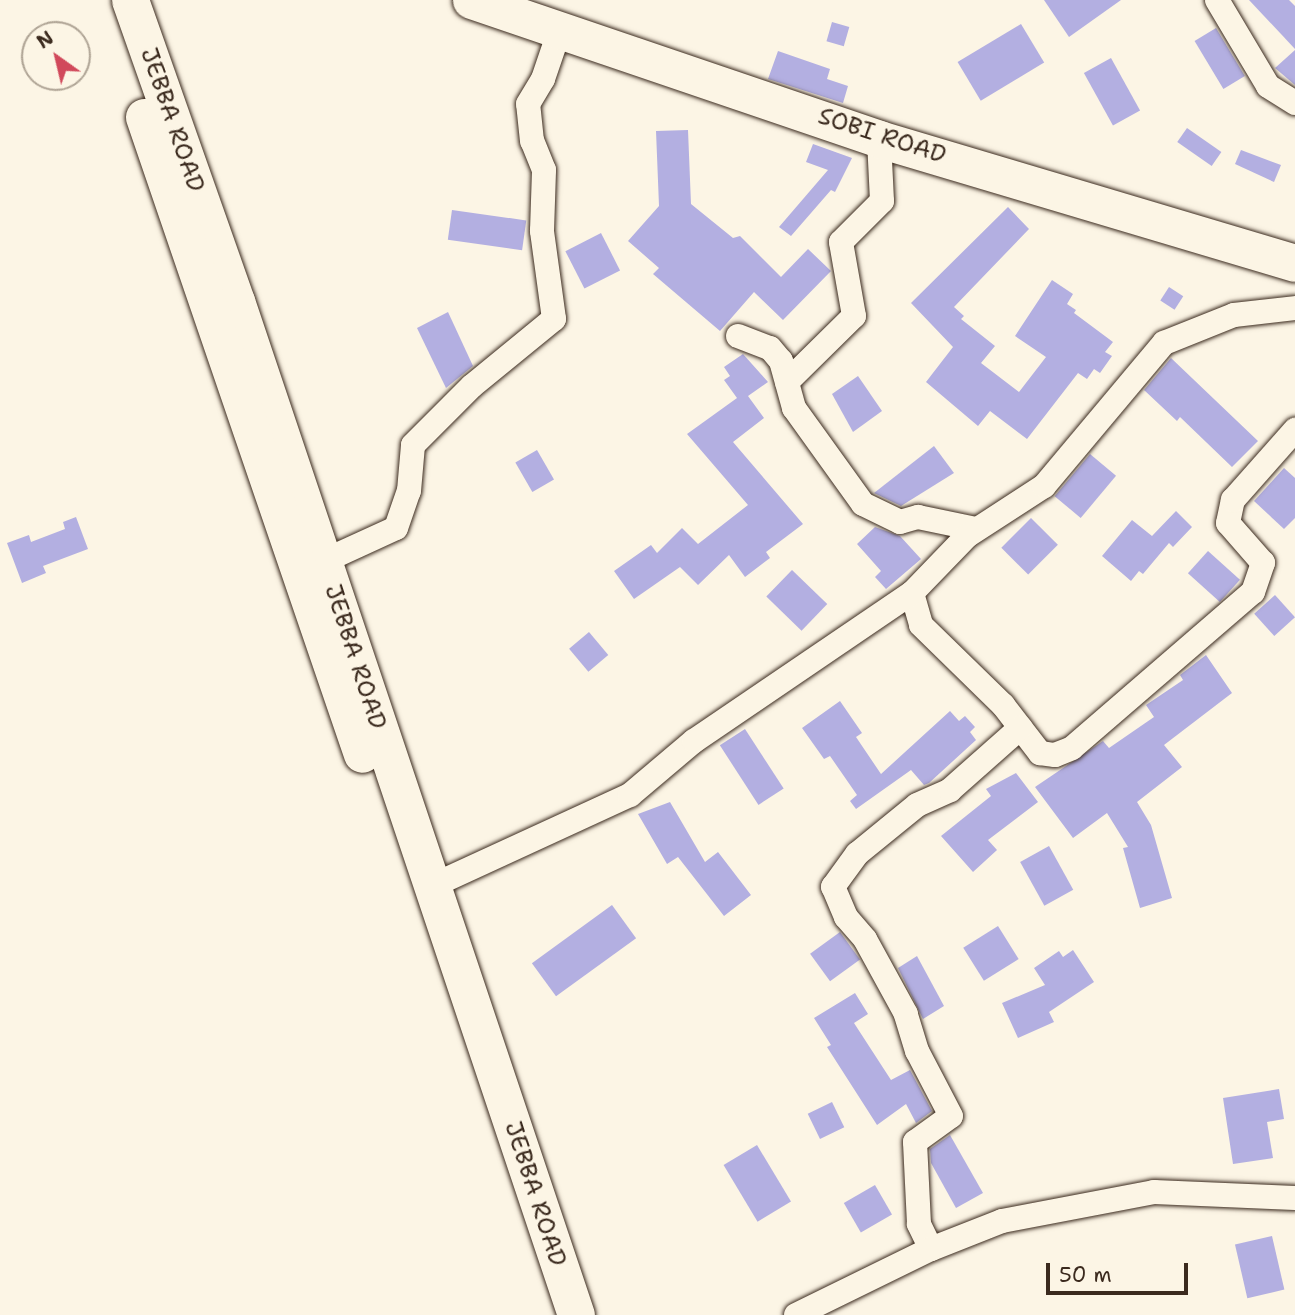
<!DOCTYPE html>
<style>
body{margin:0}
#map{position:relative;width:1295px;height:1315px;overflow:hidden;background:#fcf5e5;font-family:"Shantell Sans",sans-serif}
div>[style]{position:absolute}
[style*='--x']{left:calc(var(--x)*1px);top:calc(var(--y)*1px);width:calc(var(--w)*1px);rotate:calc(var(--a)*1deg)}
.building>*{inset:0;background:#b3afe1;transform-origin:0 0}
.roads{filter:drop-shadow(0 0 2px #3b2a1e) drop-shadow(0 0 2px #3b2a1e)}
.minor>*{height:24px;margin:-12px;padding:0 12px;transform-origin:12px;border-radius:12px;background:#fcf5e5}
.highway>*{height:37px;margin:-18.5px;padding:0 18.5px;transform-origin:18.5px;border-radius:18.5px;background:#fcf5e5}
span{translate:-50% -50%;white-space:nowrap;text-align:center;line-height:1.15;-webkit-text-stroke:5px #fcf5e5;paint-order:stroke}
.street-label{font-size:24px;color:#3b2a1e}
.north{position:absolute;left:21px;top:21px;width:70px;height:70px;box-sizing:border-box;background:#fcf5e5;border:2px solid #afa495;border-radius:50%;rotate:326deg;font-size:19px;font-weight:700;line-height:28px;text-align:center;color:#3b2a1e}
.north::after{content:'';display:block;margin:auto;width:24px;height:32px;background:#d1495b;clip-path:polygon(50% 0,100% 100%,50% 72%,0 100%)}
.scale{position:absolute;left:1046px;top:1263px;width:142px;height:32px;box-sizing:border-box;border:4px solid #3b2a1e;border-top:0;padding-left:9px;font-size:21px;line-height:24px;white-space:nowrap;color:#3b2a1e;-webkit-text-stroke:5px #fcf5e5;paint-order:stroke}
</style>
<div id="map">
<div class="building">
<div style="clip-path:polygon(1044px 0,1121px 0,1069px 37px)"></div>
<div style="clip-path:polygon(1249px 0,1289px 0,1295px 6px,1295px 49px)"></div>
<div style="left:832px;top:22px;width:18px;height:20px;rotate:16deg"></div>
<div style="left:1021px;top:24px;width:45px;height:74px;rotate:59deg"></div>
<div style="left:1216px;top:28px;width:56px;height:25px;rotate:59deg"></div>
<div style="clip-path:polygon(1295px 50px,1295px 85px,1275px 68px)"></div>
<div style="clip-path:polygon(778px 51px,830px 69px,827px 79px,848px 86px,843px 103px,768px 79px)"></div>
<div style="left:1111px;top:58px;width:60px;height:31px;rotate:61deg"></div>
<div style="left:1187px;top:128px;width:42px;height:17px;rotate:35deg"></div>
<div style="clip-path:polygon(688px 130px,691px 204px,733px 238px,740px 236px,781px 277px,808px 249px,831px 271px,783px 320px,754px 292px,720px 331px,653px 274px,659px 268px,628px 241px,659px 206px,656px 131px)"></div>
<div style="clip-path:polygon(813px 144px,852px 158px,835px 192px,831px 190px,791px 236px,779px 227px,828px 170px,806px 162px)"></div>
<div style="clip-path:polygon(1241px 150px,1281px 165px,1274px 182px,1235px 164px)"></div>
<div style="clip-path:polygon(1008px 207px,1029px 229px,954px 307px,964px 316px,961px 319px,995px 346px,981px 363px,1019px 392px,1046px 357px,1015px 336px,1052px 280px,1073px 294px,1067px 304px,1076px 310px,1074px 313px,1113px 342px,1105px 352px,1112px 356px,1100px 373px,1094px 369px,1087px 379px,1078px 373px,1027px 439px,990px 411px,978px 426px,926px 382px,953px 347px,911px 303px)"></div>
<div style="left:452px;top:210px;width:75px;height:30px;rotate:8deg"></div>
<div style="left:601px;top:233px;width:42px;height:40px;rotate:63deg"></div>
<div style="left:1169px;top:287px;width:17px;height:16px;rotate:33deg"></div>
<div style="clip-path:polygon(448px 312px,473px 366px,446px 388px,417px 328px)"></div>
<div style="clip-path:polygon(743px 354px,768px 382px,748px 396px,764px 418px,733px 442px,803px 524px,766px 552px,770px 558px,745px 577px,729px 555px,698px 585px,680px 567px,634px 599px,614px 571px,651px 545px,657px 553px,682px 528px,698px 544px,748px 505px,687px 434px,737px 398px,724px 380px,730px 376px,724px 367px)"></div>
<div style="clip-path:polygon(1171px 358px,1258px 441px,1232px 467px,1180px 417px,1177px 421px,1144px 390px)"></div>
<div style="clip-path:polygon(858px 376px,882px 411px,853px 432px,832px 394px)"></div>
<div style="clip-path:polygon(934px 446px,954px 473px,901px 506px,874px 493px)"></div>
<div style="left:537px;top:450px;width:34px;height:25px;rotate:60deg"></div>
<div style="left:1090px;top:454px;width:34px;height:55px;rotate:40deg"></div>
<div style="clip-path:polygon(1284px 468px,1295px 478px,1295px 518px,1284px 529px,1254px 501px)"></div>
<div style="clip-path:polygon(1176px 511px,1192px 527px,1173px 547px,1169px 543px,1143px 574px,1139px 571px,1131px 581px,1102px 556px,1132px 520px,1152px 536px)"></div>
<div style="clip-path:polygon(76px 517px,88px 549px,43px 566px,46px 573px,22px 583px,7px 543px,29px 535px,31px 542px,65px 529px,63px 522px)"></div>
<div style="left:1031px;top:518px;width:38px;height:42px;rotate:45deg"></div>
<div style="clip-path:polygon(875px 527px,900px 536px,921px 559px,886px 589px,875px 577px,881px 571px,857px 544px)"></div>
<div style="left:1208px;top:551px;width:43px;height:30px;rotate:42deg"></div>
<div style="left:792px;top:570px;width:49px;height:37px;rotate:44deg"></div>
<div style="left:1275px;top:595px;width:30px;height:28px;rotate:48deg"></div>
<div style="left:589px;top:632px;width:30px;height:26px;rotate:50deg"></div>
<div style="clip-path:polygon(1206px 655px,1232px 693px,1164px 745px,1182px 767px,1137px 802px,1151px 825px,1172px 898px,1140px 908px,1123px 848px,1128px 847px,1107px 813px,1073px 838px,1035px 787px,1103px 741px,1109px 748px,1154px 717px,1146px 705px,1183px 680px,1180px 675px)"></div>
<div style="clip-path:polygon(840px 701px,862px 733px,856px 737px,881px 774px,950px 711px,959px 721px,965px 716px,975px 727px,970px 732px,976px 740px,929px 783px,924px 785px,911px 770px,856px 809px,850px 801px,857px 795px,830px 756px,824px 759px,802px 728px)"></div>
<div style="left:745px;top:729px;width:71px;height:30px;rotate:57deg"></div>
<div style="clip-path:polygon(1016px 773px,1038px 802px,988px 840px,997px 850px,973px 872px,941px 836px,991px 796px,986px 789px)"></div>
<div style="clip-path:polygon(670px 802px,705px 862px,718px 852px,751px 895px,724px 916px,678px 857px,667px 864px,638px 814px)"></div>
<div style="left:1049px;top:846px;width:50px;height:33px;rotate:61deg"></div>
<div style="left:612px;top:905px;width:41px;height:99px;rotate:54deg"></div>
<div style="left:998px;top:926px;width:39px;height:41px;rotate:58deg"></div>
<div style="left:840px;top:932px;width:34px;height:37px;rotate:54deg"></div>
<div style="clip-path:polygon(1073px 950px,1094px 982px,1049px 1012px,1054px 1022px,1018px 1038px,1002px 1003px,1045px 985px,1034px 968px,1059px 951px,1063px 957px)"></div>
<div style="clip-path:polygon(917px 956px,944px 1006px,923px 1019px,898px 968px)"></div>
<div style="clip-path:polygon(855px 993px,868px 1014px,854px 1023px,891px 1080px,910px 1070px,932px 1111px,916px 1123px,906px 1104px,877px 1125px,827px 1047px,831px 1045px,814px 1018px)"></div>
<div style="clip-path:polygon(1279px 1089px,1284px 1119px,1267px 1122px,1273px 1158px,1233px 1164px,1223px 1098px)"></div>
<div style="left:832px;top:1102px;width:28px;height:27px;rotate:64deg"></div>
<div style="clip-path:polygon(950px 1135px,983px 1193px,956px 1208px,931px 1163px,930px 1149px)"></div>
<div style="left:757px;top:1145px;width:66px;height:39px;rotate:59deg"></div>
<div style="left:875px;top:1185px;width:34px;height:36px;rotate:60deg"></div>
<div style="left:1272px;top:1236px;width:55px;height:38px;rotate:77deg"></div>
</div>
<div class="roads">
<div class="minor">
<div style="--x:1217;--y:0;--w:100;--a:59.3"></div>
<div style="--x:1268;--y:86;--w:32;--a:32"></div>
<div style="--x:738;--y:336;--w:34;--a:21"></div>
<div style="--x:770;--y:348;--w:17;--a:50"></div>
<div style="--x:781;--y:361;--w:49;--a:74.5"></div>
<div style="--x:794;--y:408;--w:118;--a:54.3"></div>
<div style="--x:863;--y:504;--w:41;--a:25.9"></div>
<div style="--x:900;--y:522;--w:19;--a:-16"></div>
<div style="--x:918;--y:517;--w:59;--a:11.7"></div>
<div style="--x:787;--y:382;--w:94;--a:-44.6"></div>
<div style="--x:854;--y:316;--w:75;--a:-100"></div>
<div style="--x:841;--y:242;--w:58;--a:-45"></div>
<div style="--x:882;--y:201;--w:62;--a:-92.8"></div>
<div style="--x:324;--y:561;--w:79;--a:-24.6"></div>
<div style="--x:396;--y:528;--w:39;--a:-71"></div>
<div style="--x:409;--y:491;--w:46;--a:-85"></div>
<div style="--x:413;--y:445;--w:83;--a:-45"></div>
<div style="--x:472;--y:386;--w:106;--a:-39.3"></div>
<div style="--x:554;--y:319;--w:89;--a:-97.8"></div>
<div style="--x:542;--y:231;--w:61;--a:-88.1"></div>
<div style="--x:544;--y:170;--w:31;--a:-112"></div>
<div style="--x:532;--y:141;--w:37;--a:-96"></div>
<div style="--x:528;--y:104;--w:29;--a:-59"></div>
<div style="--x:543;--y:79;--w:53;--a:-71.2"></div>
<div style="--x:912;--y:593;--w:33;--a:74"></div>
<div style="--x:921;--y:625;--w:115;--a:44.3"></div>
<div style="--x:1003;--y:705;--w:61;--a:52.4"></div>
<div style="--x:1040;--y:753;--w:15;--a:8"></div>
<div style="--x:1055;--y:755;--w:18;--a:-22"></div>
<div style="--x:1072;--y:748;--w:239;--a:-40.8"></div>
<div style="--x:1253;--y:592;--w:31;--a:-71"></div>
<div style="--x:1263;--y:563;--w:53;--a:-131.2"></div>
<div style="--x:1228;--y:523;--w:24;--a:-78"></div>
<div style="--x:1233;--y:500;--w:94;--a:-48.5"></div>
<div style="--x:432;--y:886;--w:218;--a:-24.7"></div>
<div style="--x:630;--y:795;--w:84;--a:-40.2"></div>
<div style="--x:694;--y:741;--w:263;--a:-34.2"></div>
<div style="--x:912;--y:593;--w:79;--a:-46"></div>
<div style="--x:967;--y:536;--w:92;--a:-33"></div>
<div style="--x:1044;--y:486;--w:187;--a:-50"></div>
<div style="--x:1164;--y:343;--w:75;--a:-21.8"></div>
<div style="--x:1234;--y:315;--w:61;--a:-6.5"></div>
<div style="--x:931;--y:1249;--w:28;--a:-116"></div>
<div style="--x:919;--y:1224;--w:82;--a:-92.8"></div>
<div style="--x:915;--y:1142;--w:44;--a:-35.8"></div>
<div style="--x:951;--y:1116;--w:73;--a:-117.6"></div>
<div style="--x:917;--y:1051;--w:39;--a:-107"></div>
<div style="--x:906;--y:1014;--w:85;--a:-118.7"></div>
<div style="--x:865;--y:939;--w:29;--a:-131"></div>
<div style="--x:846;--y:917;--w:33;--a:-113"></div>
<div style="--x:833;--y:887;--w:41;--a:-54"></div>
<div style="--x:857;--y:854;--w:77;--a:-39.2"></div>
<div style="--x:917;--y:805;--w:36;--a:-24"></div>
<div style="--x:950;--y:790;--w:94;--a:-41.5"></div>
<div style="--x:796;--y:1315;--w:150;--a:-26.1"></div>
<div style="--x:931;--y:1249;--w:76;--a:-21.5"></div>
<div style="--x:1002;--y:1221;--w:155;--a:-10.8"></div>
<div style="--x:1154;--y:1192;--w:141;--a:2.4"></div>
</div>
<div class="highway">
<div style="--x:130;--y:0;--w:319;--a:70.6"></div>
<div style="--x:236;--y:301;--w:1069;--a:71.46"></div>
<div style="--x:471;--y:0;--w:431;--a:18.8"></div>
<div style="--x:879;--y:139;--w:434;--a:16.6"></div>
<div style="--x:144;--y:117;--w:673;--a:71.11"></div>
</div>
</div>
<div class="street-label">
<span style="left:172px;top:120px;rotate:71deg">JEBBA ROAD</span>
<span style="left:882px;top:136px;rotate:18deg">SOBI ROAD</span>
<span style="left:355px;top:657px;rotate:72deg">JEBBA ROAD</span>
<span style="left:535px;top:1194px;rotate:72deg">JEBBA ROAD</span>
</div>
<div class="north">N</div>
<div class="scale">50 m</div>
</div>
